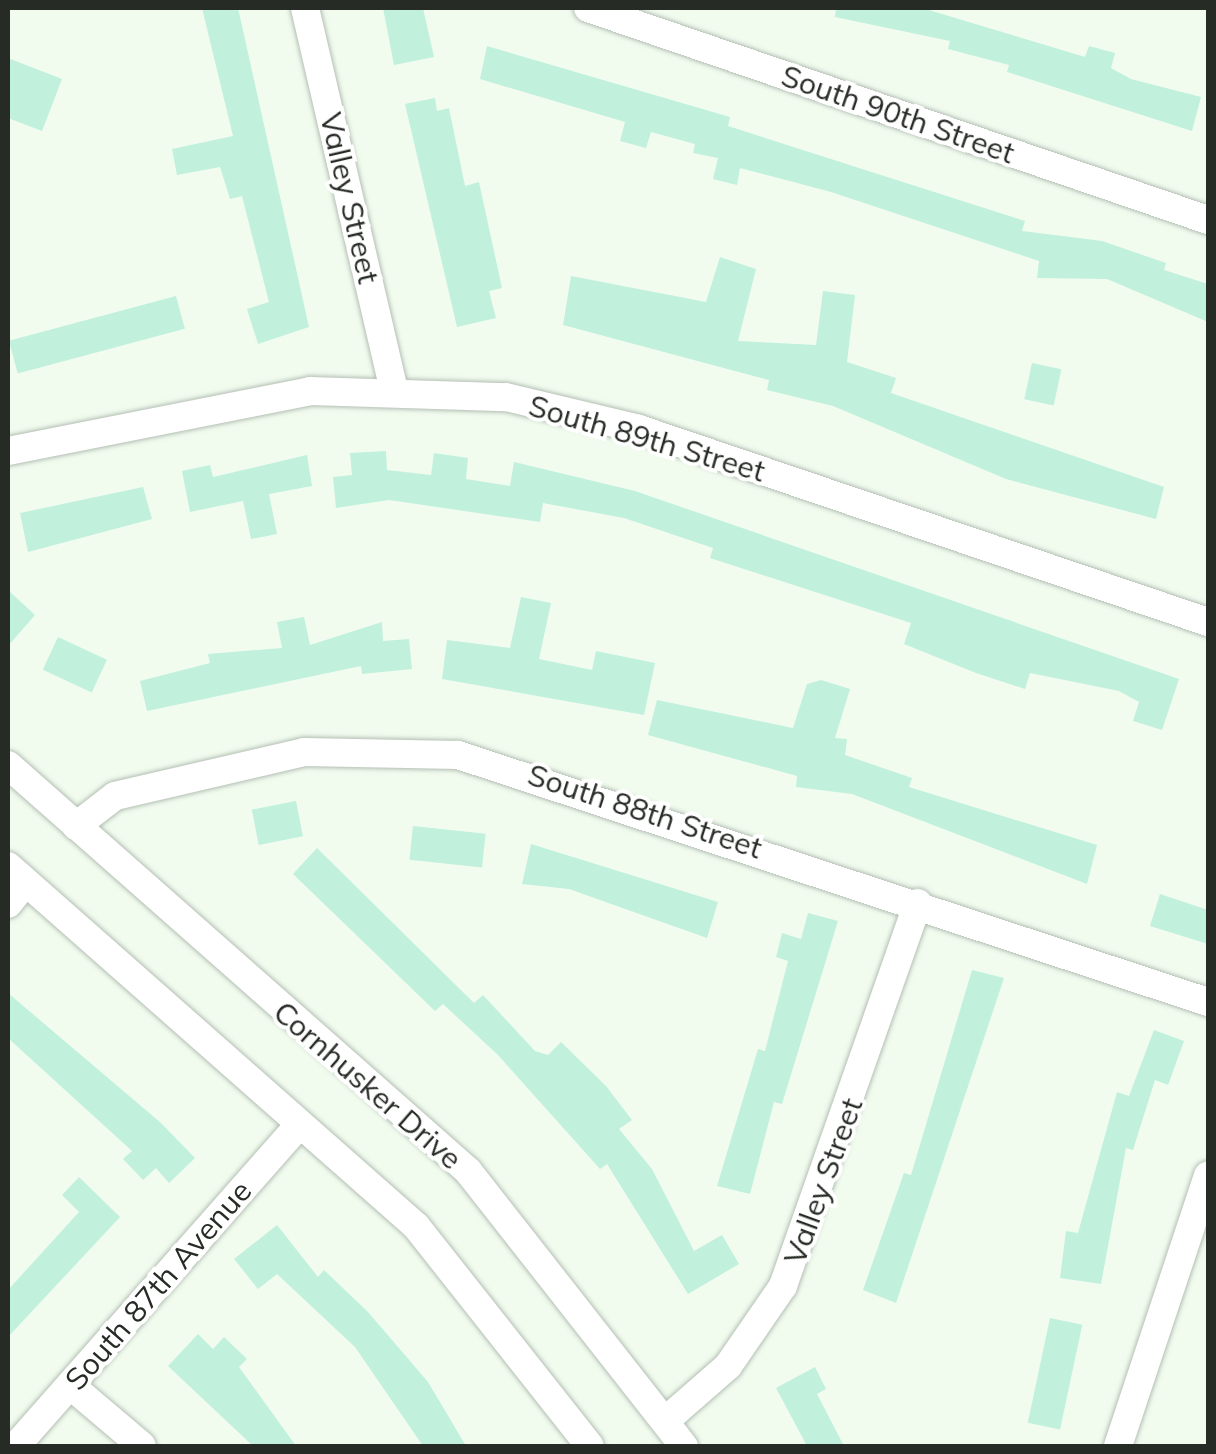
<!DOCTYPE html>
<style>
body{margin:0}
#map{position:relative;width:1216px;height:1454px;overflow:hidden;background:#f1fcef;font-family:Mulish,sans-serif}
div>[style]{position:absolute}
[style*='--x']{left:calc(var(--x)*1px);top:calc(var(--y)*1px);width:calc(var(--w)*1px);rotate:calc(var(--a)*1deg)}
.building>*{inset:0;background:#c1f0dd;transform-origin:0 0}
.roads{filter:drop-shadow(0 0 2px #b5bfb4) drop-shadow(0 0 2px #b5bfb4)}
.minor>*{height:28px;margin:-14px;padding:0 14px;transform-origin:14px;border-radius:14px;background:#fff}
span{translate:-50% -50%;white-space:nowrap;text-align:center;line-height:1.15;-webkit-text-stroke:8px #fff;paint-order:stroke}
.street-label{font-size:30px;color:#272b26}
.frame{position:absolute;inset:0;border:10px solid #272b26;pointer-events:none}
</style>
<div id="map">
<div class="building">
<div style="clip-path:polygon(202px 8px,238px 8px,309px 327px,258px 344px,247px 309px,269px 302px,242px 196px,230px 199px,220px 167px,177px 175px,172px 149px,233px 136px)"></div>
<div style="clip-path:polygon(383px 8px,423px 8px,434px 57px,394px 65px)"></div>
<div style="clip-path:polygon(836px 8px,922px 8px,1085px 57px,1089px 46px,1115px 53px,1111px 68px,1131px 79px,1201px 97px,1192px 131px,1007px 72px,1009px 65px,948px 49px,950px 41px,835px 17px)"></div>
<div style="clip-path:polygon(487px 46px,730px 117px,728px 126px,1025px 221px,1022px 231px,1102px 241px,1166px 263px,1164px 270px,1208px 284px,1208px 322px,1107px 279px,1037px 278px,1039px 261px,831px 192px,740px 168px,737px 185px,713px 179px,718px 158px,693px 153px,695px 144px,651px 132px,646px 148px,620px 141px,625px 122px,480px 79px)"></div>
<div style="clip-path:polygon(8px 58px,62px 79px,42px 131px,8px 118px)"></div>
<div style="clip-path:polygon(435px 98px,437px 111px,449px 108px,465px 186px,479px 182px,502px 288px,489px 291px,496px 318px,457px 327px,405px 104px)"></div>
<div style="clip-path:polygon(720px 257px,756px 269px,738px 341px,816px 345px,823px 291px,855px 295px,847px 362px,896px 378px,891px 393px,1164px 487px,1156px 519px,1006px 479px,833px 406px,767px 390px,769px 380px,563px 325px,571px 276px,706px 302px)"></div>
<div style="left:176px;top:296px;width:34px;height:173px;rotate:75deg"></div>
<div style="left:1032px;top:363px;width:30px;height:37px;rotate:12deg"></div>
<div style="clip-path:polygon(386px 451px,387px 470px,431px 475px,434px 453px,468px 458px,466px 479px,510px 486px,514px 462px,635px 491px,1179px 679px,1162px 730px,1133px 721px,1139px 702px,1119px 691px,1030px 673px,1025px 689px,976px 673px,904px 644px,911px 623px,710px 558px,713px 548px,624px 518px,543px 503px,540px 522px,389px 500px,336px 508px,333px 477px,352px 475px,350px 453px)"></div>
<div style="clip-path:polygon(307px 455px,312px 486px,269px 494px,277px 534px,251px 539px,243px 501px,190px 512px,182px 471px,210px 465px,213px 477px)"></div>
<div style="clip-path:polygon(143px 487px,152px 519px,28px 552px,20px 513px)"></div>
<div style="clip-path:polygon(8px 590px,35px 615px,8px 646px)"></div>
<div style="clip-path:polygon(521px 597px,551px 603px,539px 659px,592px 670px,596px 651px,655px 663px,644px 715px,442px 679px,447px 640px,510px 648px)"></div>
<div style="clip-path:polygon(304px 617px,310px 645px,382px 622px,383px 641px,409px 639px,412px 669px,362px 674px,361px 666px,147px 711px,140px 681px,210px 663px,208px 654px,282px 648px,277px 622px)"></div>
<div style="left:58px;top:637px;width:54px;height:36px;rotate:25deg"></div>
<div style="clip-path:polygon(821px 680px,850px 689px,835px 738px,847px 739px,845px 755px,912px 778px,909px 787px,1097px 845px,1087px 884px,852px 794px,796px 787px,797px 776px,648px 735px,657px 700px,793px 728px,807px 684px)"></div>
<div style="left:296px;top:801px;width:36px;height:45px;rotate:79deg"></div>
<div style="left:413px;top:826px;width:73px;height:34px;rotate:6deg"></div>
<div style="clip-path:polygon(531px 844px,718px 902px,707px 938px,569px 889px,522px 884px)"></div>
<div style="clip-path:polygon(317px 848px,474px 1003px,483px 995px,535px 1051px,548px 1055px,561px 1042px,606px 1086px,632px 1120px,619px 1129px,652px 1169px,694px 1251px,722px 1235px,739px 1264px,688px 1294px,607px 1164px,600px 1169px,498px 1055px,443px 1004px,435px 1011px,293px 874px)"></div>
<div style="clip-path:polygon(1160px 894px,1208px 910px,1208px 944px,1150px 926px)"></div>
<div style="clip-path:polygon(808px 913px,838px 921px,782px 1104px,774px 1102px,750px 1194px,717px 1186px,758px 1049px,765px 1051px,788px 961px,776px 957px,782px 933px,801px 939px)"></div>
<div style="clip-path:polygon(972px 970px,1004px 978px,896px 1303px,863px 1290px,904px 1173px,911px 1175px)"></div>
<div style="clip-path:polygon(8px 993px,161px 1123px,195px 1158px,169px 1183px,156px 1168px,143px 1180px,123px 1159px,132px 1151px,8px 1038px)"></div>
<div style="clip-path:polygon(1154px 1030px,1184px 1041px,1168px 1085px,1155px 1080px,1133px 1150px,1126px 1148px,1101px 1284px,1060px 1278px,1066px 1231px,1078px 1233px,1117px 1092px,1129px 1096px)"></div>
<div style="clip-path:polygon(79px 1177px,120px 1217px,8px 1337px,8px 1290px,79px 1212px,62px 1195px)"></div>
<div style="clip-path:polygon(277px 1225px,318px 1277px,324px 1270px,368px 1312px,428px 1382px,466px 1446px,423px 1446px,355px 1347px,277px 1274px,258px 1289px,234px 1259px)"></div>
<div style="left:1050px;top:1318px;width:33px;height:107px;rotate:12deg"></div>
<div style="clip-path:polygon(198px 1334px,213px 1349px,224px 1337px,247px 1359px,239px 1367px,296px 1446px,253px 1446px,168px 1366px)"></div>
<div style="clip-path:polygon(815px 1367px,826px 1389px,817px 1394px,844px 1446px,807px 1446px,776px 1388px)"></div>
</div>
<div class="roads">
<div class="minor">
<div style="--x:305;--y:8;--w:391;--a:76.9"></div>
<div style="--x:588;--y:8;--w:655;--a:18.88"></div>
<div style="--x:8;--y:451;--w:308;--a:-11.2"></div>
<div style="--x:310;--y:391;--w:196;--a:1.8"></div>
<div style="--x:506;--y:397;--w:137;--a:13.5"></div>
<div style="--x:639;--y:429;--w:601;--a:18.74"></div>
<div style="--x:8;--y:765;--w:614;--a:41.43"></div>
<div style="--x:468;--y:1171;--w:350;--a:51.9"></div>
<div style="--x:76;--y:826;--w:49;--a:-37.6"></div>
<div style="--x:115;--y:796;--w:194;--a:-13.1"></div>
<div style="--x:304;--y:752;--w:154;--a:1.1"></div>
<div style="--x:458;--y:755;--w:790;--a:18.23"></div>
<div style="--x:8;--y:866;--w:544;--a:41.42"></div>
<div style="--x:416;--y:1226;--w:280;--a:51.7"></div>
<div style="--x:8;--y:904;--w:28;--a:-51"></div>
<div style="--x:70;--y:1385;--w:94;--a:40.3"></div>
<div style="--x:665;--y:1421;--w:84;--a:-41.1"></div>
<div style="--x:728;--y:1366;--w:97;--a:-55.5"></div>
<div style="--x:783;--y:1286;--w:406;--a:-70.6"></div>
<div style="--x:16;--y:1446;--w:429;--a:-48.6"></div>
<div style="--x:1118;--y:1446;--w:285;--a:-71.6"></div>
</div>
</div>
<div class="street-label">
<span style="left:898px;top:114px;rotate:19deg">South 90th Street</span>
<span style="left:350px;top:198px;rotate:77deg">Valley Street</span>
<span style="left:647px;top:438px;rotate:16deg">South 89th Street</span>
<span style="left:645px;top:811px;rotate:18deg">South 88th Street</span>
<span style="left:368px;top:1085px;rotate:41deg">Cornhusker Drive</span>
<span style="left:823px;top:1181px;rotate:-70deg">Valley Street</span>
<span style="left:158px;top:1285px;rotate:-49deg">South 87th Avenue</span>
</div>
<div class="frame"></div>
</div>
